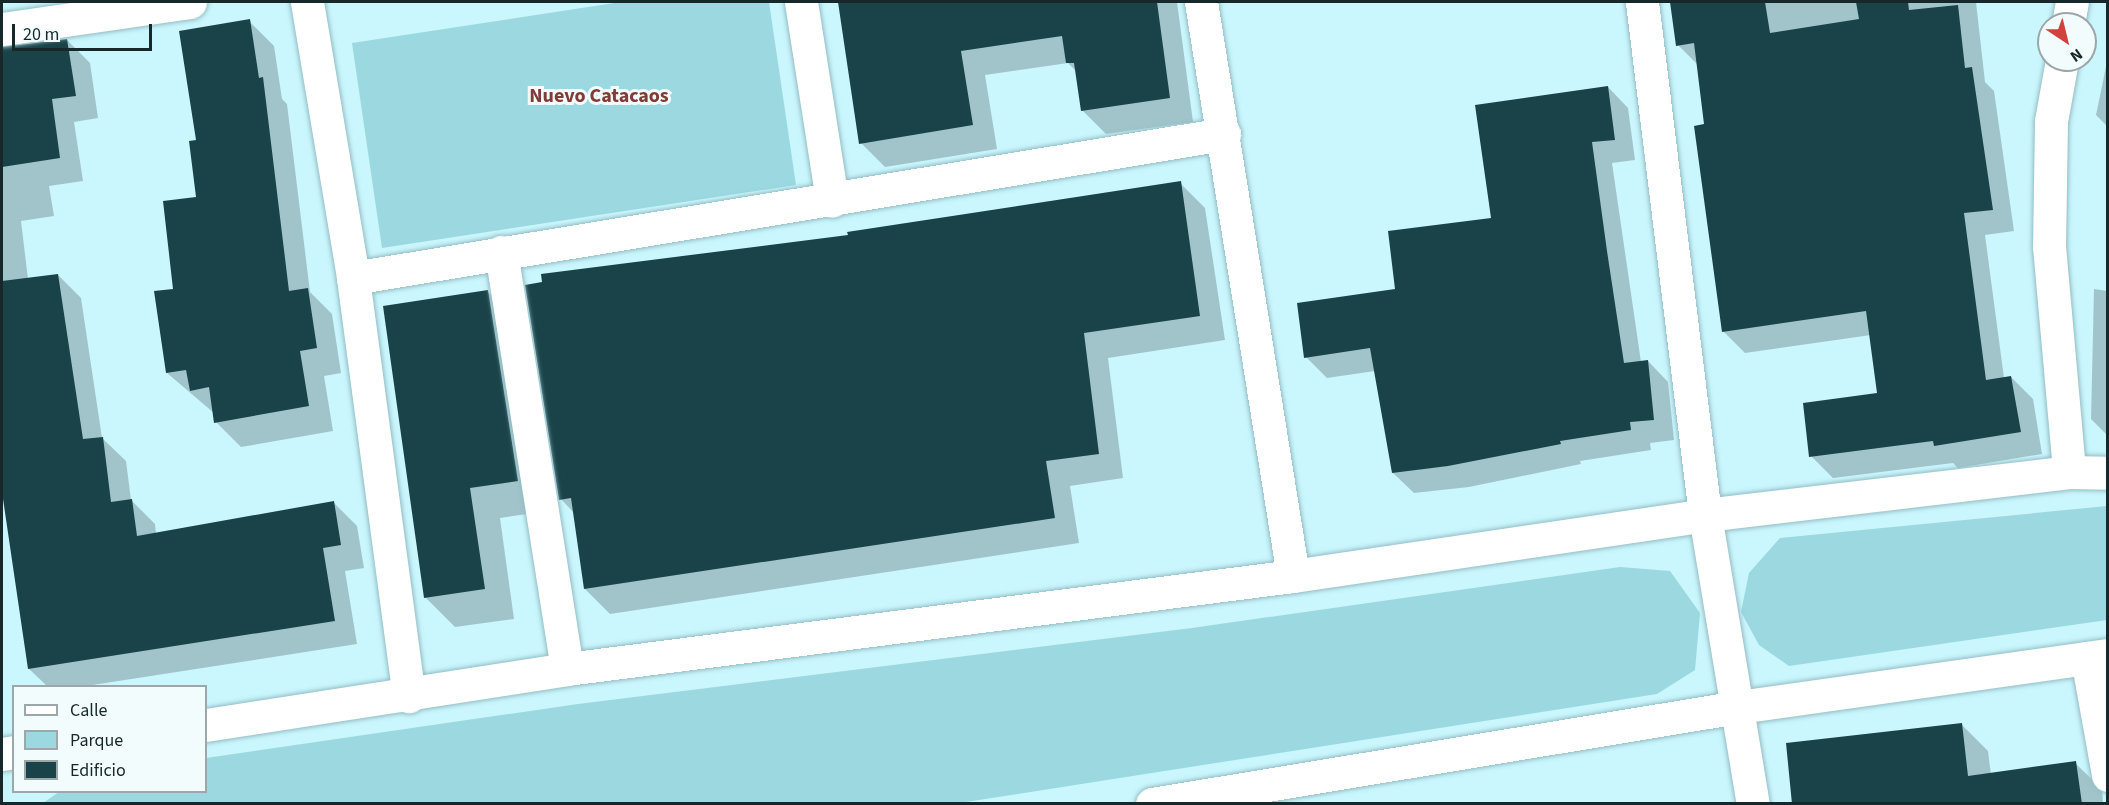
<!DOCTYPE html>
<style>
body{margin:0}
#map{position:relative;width:2109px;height:805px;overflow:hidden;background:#caf6fd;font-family:"Source Sans 3",sans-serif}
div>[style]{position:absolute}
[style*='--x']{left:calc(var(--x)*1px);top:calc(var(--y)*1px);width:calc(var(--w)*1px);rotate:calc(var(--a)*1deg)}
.green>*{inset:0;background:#9bd8e0}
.shadow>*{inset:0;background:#0003}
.building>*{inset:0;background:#1a4349}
.roads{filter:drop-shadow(0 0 2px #92bdc3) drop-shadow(0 0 2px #92bdc3)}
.minor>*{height:33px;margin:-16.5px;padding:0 16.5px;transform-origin:16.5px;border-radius:16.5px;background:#fff}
span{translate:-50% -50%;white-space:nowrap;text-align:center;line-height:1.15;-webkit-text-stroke:6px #f3fcfd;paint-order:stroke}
.quarter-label{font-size:20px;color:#833b35;font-weight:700}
.frame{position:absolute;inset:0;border:3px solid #17282a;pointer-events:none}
.legend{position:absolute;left:12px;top:685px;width:195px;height:108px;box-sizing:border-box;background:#f3fcfd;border:2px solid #9ba7a9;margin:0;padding:8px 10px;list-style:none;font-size:18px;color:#17282a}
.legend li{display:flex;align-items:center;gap:12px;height:30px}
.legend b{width:30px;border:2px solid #9ba7a9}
.north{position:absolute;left:2037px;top:12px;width:60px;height:60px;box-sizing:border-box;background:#f3fcfd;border:2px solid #9ba7a9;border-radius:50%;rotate:145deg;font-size:16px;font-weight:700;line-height:24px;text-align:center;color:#17282a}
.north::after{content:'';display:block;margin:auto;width:21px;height:27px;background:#d1423c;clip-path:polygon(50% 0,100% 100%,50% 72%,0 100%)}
.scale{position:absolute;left:12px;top:24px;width:140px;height:27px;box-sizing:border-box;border:3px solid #17282a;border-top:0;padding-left:8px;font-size:18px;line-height:21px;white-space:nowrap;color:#17282a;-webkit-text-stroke:4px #f3fcfd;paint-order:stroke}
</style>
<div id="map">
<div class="green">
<div style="clip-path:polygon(621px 2px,769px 2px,796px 185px,382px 248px,352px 43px)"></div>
<div style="clip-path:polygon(2107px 506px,2107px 620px,1789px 666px,1759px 645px,1741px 612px,1749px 573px,1780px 538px)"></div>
<div style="clip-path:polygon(1620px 567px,1670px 571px,1700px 613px,1695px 670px,1657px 694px,1011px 795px,953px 804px,43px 803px,59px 792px,206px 792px,206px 758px,578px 704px,1192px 628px)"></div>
</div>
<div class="shadow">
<div style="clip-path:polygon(839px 2px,1177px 2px,1193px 122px,1106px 134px,1082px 110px,1077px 72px,1068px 63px,985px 75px,997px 149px,885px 167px,861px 143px)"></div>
<div style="clip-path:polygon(1696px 2px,1976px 2px,1985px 82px,1994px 91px,2014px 231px,1985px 235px,2004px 378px,2011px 377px,2033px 399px,2042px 454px,1958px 468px,1953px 463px,1833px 478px,1811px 456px,1879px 394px,1871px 335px,1745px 353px,1723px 331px,1699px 66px,1678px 45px,1672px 5px)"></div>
<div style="clip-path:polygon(249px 21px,274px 46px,282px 99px,287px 104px,310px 292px,332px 314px,341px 373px,324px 376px,333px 431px,241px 447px,216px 422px,214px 413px,167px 373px,175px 290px,197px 198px,198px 142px)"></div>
<div style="clip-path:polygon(67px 40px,90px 63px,98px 118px,74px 122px,83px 181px,49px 186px,54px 216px,21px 221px,28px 279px,58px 275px,81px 298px,102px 438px,126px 461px,131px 500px,155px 524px,156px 534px,334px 503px,357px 526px,364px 568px,345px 571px,357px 644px,86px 686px,47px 686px,29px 669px,2px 473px,2px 48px)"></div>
<div style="clip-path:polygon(2108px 57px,2108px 127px,2096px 115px)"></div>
<div style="clip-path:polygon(1608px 87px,1628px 108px,1635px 160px,1612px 163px,1641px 362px,1648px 361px,1668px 382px,1674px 440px,1650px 443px,1651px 450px,1580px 461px,1581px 464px,1469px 487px,1414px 493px,1393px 473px,1375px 371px,1327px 378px,1306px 357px,1493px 219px)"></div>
<div style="clip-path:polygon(1180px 183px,1205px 208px,1225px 340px,1108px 358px,1123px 478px,1070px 486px,1079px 543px,610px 614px,585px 589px,574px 513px,561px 499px,849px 236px)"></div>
<div style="clip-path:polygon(2094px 289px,2108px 291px,2108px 436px,2091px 419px)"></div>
<div style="clip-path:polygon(488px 292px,517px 322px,547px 511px,500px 518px,514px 619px,455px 627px,425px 597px)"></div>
<div style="clip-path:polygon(1961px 724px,1988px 751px,1991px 775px,2075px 763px,2102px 789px,2103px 804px,1794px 804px)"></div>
</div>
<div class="building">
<div style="clip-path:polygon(838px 2px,1157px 2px,1170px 98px,1081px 111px,1074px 63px,1066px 63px,1062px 36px,961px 51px,973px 125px,859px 144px)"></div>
<div style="clip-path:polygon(1670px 2px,1765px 2px,1770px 33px,1859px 19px,1856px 2px,1908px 2px,1909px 10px,1958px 5px,1965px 68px,1972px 67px,1993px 210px,1964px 213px,1986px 380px,2011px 376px,2021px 432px,1934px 446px,1933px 441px,1809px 457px,1803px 403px,1877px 393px,1866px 311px,1722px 332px,1694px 126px,1704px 124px,1694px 43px,1676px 46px)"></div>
<div style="clip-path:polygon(250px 19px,259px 78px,263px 77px,289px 291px,308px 288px,317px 348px,300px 351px,309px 406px,214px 423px,209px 387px,190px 391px,186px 370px,166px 373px,154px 291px,173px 289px,163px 201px,196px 197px,189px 141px,196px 140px,179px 31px)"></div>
<div style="clip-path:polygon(67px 39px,76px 96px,52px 99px,60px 158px,2px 167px,2px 47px)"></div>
<div style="clip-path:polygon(1608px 86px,1615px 140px,1592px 142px,1607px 251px,1624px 363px,1648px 360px,1654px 420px,1630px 422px,1631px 430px,1560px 441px,1561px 444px,1448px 466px,1392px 473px,1370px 348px,1304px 358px,1297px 303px,1395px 289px,1388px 231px,1491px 218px,1475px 105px)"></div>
<div style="clip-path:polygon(1181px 181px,1200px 316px,1084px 333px,1099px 454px,1046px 461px,1055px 518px,584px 589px,571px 498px,559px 500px,525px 285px,542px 282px,541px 274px,848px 235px,847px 232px)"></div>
<div style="clip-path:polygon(58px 274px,83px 439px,103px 437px,111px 502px,132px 499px,137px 536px,334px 501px,341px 545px,323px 548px,335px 621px,28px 669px,2px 492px,2px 281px)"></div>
<div style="clip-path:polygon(488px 290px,518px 481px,470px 488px,485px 589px,424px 598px,383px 306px)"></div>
<div style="clip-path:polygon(1962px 723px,1968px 776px,2076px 761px,2082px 804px,1792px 804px,1786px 743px)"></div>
</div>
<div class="roads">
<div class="minor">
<div style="--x:307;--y:2;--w:280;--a:80.5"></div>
<div style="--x:353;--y:278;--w:422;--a:82.4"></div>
<div style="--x:801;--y:2;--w:201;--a:81.1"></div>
<div style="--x:1201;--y:2;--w:581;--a:80.89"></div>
<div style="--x:1642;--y:2;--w:517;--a:83"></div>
<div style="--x:1705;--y:515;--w:293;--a:80.6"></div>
<div style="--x:2068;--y:24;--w:22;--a:-80"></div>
<div style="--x:2;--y:29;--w:190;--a:-8.2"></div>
<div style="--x:2062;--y:60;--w:62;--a:100.2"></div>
<div style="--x:2051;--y:121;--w:125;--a:90.9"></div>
<div style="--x:2049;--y:246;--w:227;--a:84.9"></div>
<div style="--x:501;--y:252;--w:422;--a:81"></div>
<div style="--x:353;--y:278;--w:883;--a:-9.39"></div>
<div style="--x:2087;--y:658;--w:119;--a:79.8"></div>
<div style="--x:206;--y:725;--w:365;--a:-8.8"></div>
<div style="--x:567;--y:669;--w:732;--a:-7.3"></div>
<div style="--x:1293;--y:576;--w:416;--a:-8.4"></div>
<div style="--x:1705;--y:515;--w:367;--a:-6.7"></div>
<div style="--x:2069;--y:472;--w:39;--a:1"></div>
<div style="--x:2;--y:754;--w:12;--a:-9"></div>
<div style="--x:1152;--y:804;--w:594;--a:-9.4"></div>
<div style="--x:1738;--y:707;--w:374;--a:-8"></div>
</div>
</div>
<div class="quarter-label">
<span style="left:599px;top:96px">Nuevo Catacaos</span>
</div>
<div class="frame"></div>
<ul class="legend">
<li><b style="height:8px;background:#fff"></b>Calle</li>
<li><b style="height:16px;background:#9bd8e0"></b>Parque</li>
<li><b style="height:16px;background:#1a4349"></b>Edificio</li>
</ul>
<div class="north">N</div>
<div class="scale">20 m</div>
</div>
